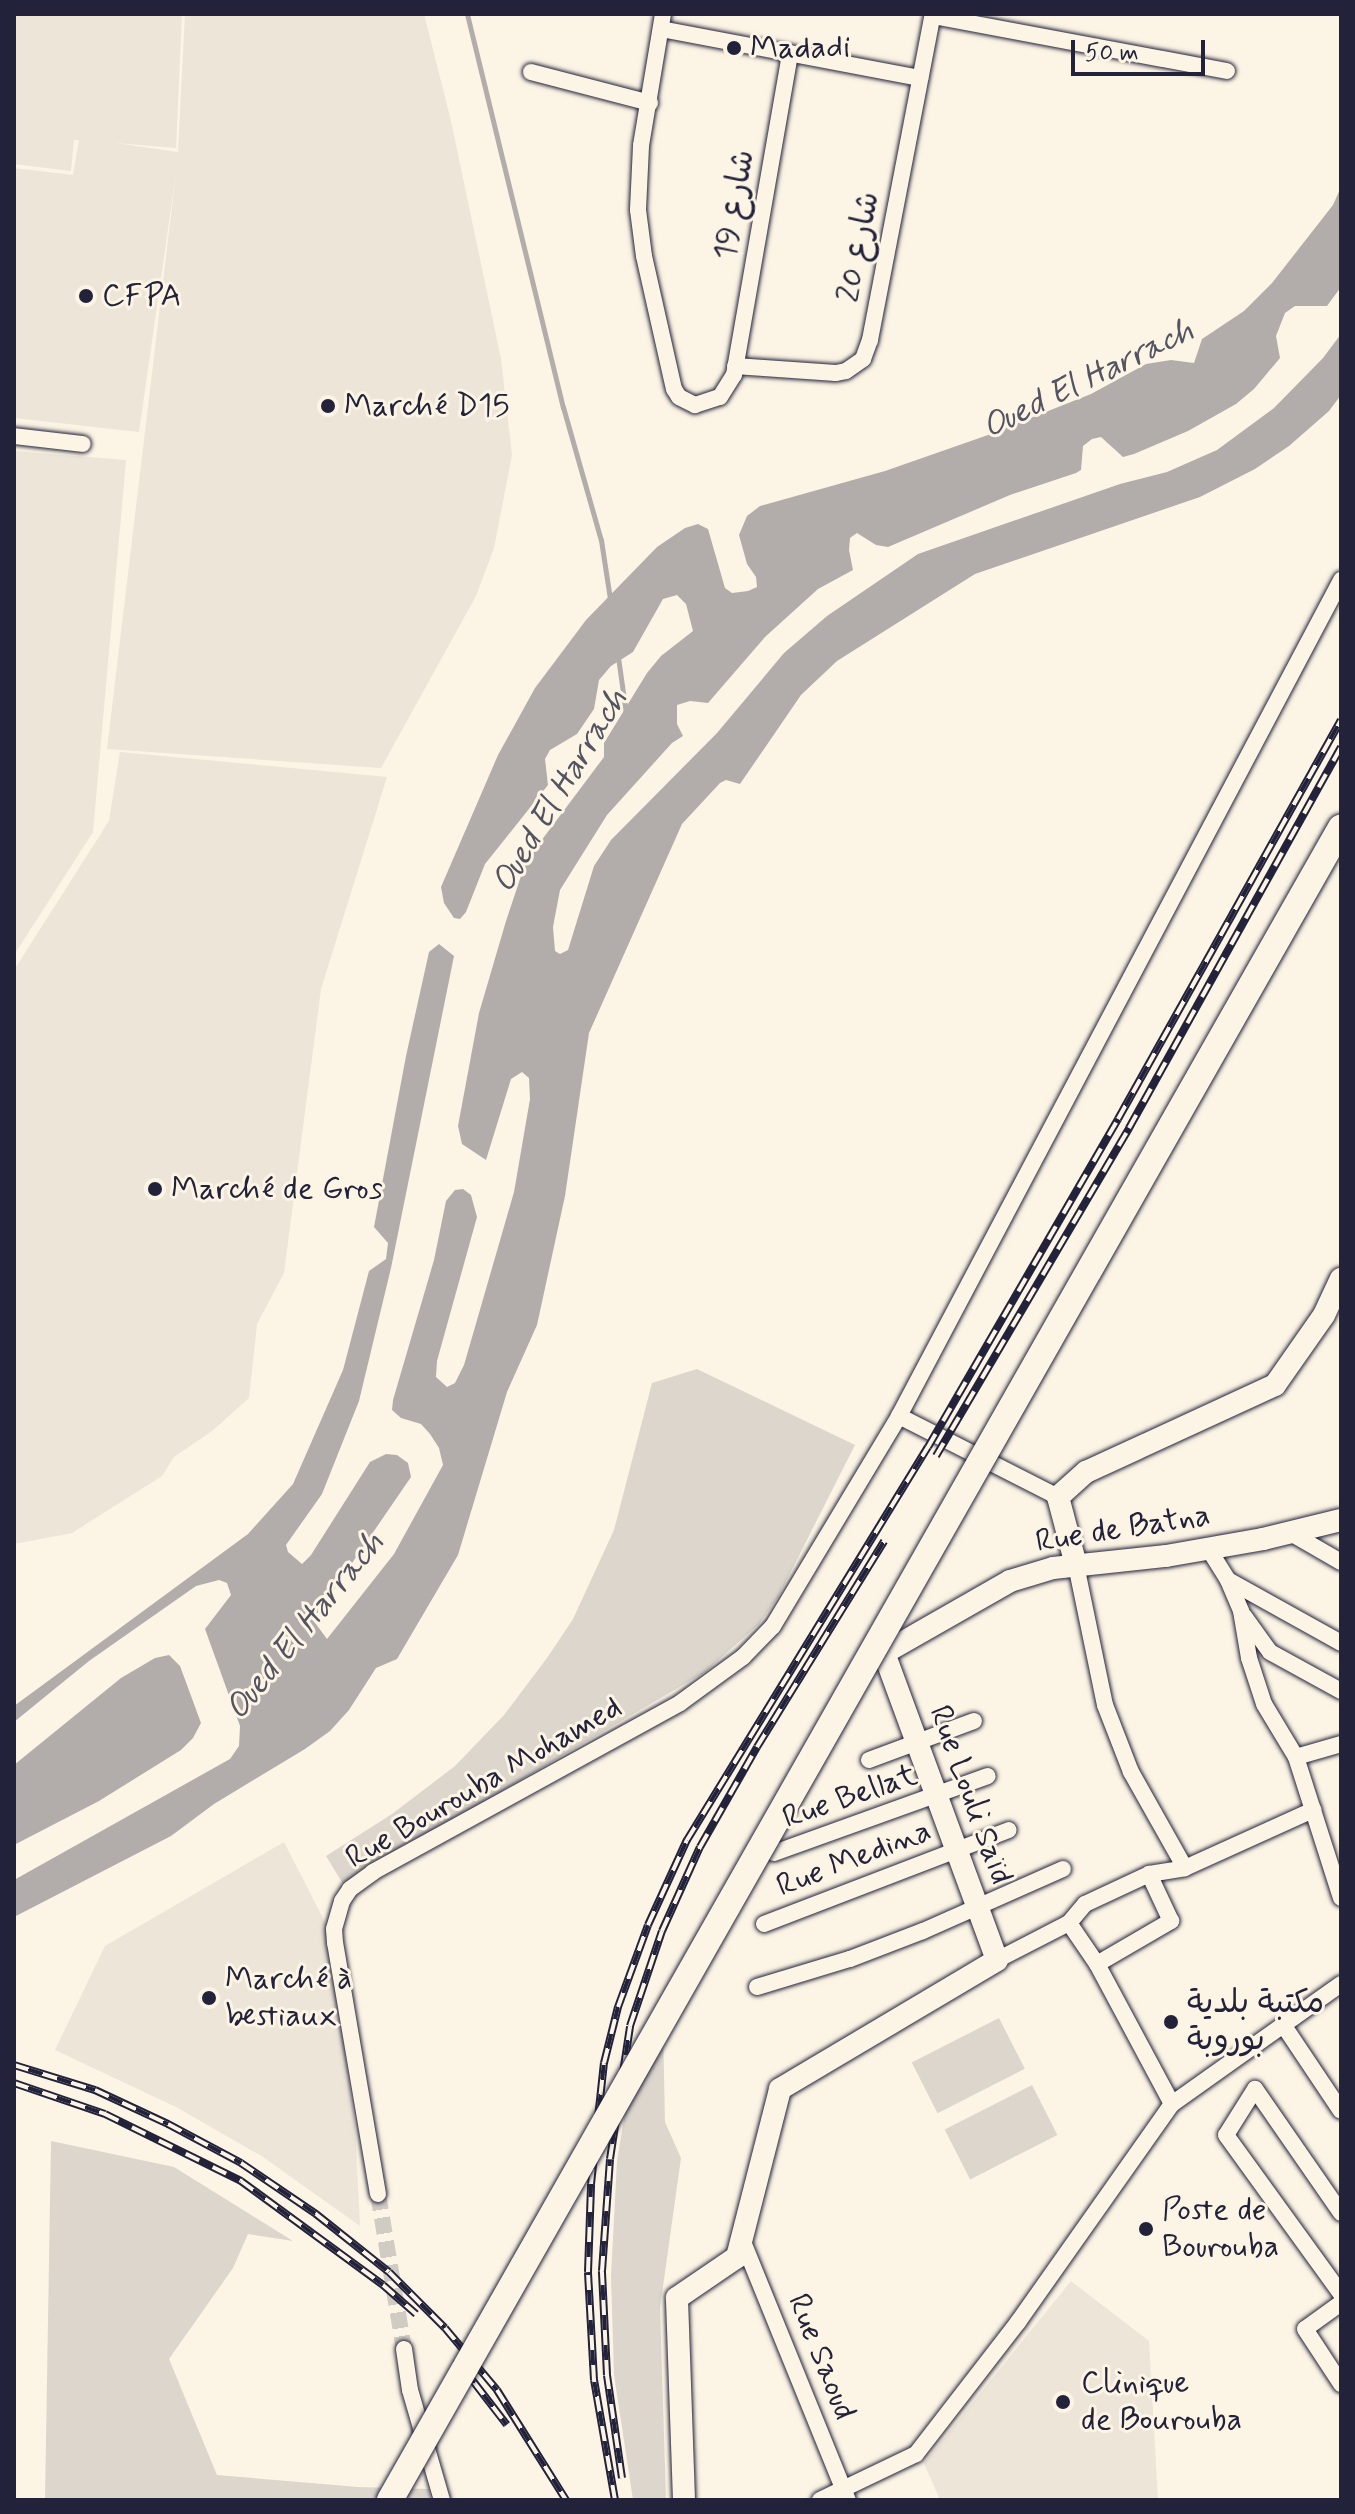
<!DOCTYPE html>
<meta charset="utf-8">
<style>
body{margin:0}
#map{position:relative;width:1355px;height:2514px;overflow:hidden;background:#fcf5e5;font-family:Mynerve,"Playpen Sans Arabic",sans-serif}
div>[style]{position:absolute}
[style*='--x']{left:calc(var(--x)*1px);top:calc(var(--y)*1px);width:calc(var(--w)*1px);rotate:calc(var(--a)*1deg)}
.built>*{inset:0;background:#ece5d8}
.green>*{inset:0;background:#dcd6cc;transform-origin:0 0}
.water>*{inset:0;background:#b2adab}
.stream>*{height:5px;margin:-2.5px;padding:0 2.5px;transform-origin:2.5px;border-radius:2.5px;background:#b2adab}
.street-tunnel>*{height:16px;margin-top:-8px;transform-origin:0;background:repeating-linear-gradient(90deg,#d0cbc3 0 16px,transparent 0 24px)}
.roads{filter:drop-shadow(0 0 2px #22223b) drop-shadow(0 0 2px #22223b)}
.street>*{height:16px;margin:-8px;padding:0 8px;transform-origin:8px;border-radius:8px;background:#fcf5e5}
.secondary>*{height:22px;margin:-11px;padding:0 11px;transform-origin:11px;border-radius:11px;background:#fcf5e5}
.rail>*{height:8px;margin-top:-4px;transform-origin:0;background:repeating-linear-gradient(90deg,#fcf5e5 0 15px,#22223b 0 30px);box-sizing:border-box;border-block:2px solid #22223b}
.bridges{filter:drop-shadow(0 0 2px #22223b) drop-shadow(0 0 2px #22223b)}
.primary-bridge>*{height:26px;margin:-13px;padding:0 13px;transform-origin:13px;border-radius:13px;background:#fcf5e5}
.dots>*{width:22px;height:22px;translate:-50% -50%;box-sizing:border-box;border:4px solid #fcf5e5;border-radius:50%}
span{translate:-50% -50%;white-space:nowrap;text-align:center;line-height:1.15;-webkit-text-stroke:6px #fcf5e5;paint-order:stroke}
.poi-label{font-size:32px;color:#22223b}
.left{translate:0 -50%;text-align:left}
.street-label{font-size:32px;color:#22223b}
.water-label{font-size:34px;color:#545362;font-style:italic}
.frame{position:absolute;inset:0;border:16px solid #22223b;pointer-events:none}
.scale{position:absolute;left:1071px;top:40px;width:134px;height:36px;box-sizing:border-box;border:4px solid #22223b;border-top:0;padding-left:10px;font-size:24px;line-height:28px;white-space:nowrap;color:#22223b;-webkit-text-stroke:6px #fcf5e5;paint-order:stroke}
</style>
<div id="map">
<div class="built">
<div style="clip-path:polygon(14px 14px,182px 14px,176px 148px,115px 143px,178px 152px,185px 14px,424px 14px,451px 121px,501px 359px,512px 455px,494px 548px,476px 596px,381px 768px,107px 749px,176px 173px,139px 432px,14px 418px,14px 168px,73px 175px,79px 140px,74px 140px,71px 171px,14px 164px)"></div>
<div style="clip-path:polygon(14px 451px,126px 460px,93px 832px,14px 955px)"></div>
<div style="clip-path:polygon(120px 752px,387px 777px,321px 989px,284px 1273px,257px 1324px,249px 1398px,212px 1431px,174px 1457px,162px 1476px,72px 1533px,14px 1544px,14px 970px,109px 821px)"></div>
<div style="clip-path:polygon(284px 1842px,327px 1926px,355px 2126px,360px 2226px,263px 2157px,176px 2107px,55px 2050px,105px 1946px)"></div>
<div style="clip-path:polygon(1071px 2281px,1149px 2341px,1158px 2500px,940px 2500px,924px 2463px)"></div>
</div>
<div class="green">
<div style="clip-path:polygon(697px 1369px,855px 1445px,778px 1597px,759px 1624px,705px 1672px,343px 1884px,326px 1856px,392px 1814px,455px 1766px,504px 1715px,547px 1658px,573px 1619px,614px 1530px,652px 1383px)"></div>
<div style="left:999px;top:2018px;width:57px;height:98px;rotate:63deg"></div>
<div style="clip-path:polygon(663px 2029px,665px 2122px,681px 2158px,660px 2308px,666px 2500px,633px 2500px,614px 2375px,611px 2276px,617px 2161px,630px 2082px)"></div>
<div style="left:1032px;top:2085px;width:56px;height:98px;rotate:63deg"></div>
<div style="clip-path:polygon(51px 2141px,174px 2167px,293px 2241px,248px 2234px,233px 2268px,169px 2359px,217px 2475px,358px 2487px,429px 2489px,431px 2500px,45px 2500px)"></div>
</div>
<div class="water">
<div style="clip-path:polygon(1341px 187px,1341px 287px,1327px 306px,1295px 306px,1285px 313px,1276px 336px,1280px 358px,1254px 389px,1236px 404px,1188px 431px,1134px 454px,1123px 457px,1101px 437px,1092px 439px,1083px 446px,1081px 470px,1076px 473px,1010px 495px,888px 547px,876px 545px,857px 533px,850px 538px,849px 550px,853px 570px,818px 589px,765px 637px,708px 703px,690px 701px,677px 705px,677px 724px,683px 736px,672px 743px,607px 815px,560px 890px,553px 927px,555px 951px,560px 954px,568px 950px,594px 866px,611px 840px,717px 733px,784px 653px,827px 616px,918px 554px,1120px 484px,1167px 472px,1217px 450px,1274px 408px,1323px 358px,1341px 334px,1341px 395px,1329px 411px,1289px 446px,1255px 469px,1200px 497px,975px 574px,837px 661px,801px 695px,740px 784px,726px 780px,720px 783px,682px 824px,589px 1033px,565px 1196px,537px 1325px,507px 1392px,458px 1555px,397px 1659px,376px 1668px,349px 1710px,330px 1731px,305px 1749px,214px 1804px,171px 1836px,14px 1917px,14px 1880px,230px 1759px,239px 1746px,240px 1726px,205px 1629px,231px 1595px,227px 1583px,219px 1580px,196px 1586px,89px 1661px,14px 1722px,14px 1706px,248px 1534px,293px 1484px,343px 1370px,369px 1271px,386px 1259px,388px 1243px,374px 1227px,406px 1056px,429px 952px,439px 944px,454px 956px,391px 1268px,359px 1401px,322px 1494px,286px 1545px,288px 1552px,302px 1564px,311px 1555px,370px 1462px,386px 1454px,397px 1455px,408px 1463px,411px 1477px,313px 1620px,327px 1639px,394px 1554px,443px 1465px,439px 1448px,430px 1434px,421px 1424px,401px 1418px,392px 1410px,393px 1400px,434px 1260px,446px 1201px,455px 1190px,463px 1189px,471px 1195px,477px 1217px,437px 1361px,436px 1377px,447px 1387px,455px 1383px,464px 1365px,514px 1192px,530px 1099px,529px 1078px,522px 1072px,511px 1079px,486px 1160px,462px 1144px,458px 1126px,479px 1013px,506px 921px,526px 861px,604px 757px,604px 743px,647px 673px,661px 656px,693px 631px,686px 604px,677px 595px,663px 599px,633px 652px,611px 666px,599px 680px,594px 709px,577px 734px,550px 750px,545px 759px,548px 785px,485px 864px,466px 912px,460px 919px,454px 918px,444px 903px,441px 887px,498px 755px,535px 688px,586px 620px,657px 547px,685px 528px,698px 524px,708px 529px,725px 588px,732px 593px,748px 591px,757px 587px,756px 577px,747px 564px,739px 535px,747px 516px,760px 506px,885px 471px,988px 435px,1091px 394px,1146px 364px,1171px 360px,1194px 363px,1202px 339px,1244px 311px,1272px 283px,1333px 205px)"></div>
<div style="clip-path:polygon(169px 1655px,180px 1666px,201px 1723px,193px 1738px,181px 1750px,99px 1801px,14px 1845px,14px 1765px,121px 1678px,155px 1658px)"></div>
</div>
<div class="stream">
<div style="--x:467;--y:14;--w:405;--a:76.3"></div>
<div style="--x:563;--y:407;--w:138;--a:74.1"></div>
<div style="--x:601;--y:540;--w:60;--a:81.3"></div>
<div style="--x:618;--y:657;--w:58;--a:82"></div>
</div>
<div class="street-tunnel">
<div style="--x:378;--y:2194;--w:157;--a:80.5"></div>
</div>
<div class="roads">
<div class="street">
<div style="--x:663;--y:14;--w:134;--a:99.5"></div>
<div style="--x:641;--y:146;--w:64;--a:92.7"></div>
<div style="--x:638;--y:210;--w:46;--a:82.6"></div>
<div style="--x:644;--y:256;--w:136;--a:77.3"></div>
<div style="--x:674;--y:389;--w:9;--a:58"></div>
<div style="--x:679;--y:397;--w:18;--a:27"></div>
<div style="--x:695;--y:405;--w:26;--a:-18"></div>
<div style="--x:720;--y:397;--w:26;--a:-58"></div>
<div style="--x:734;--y:375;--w:327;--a:-80.1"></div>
<div style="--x:933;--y:16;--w:299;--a:10.6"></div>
<div style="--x:661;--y:29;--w:264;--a:10.7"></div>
<div style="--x:531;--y:72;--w:123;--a:14.6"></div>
<div style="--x:735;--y:366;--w:101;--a:4"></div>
<div style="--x:836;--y:373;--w:10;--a:-11"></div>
<div style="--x:846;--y:371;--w:21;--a:-35"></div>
<div style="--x:863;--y:359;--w:20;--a:-70"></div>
<div style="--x:870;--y:340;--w:332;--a:-79.1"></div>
<div style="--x:14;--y:436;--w:69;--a:6.6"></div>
<div style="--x:899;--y:1416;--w:178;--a:27"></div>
<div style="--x:1289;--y:1532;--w:60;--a:30"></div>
<div style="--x:1208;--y:1548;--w:38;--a:58"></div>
<div style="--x:1228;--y:1580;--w:34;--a:67"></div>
<div style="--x:1241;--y:1611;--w:48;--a:80.3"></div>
<div style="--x:1249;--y:1658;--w:48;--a:71.9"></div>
<div style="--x:1264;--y:1704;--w:62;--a:58.9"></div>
<div style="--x:1296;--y:1757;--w:148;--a:72.3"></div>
<div style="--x:1076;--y:1565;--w:143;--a:78.3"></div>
<div style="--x:1105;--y:1705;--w:72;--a:68.8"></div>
<div style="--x:1131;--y:1772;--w:110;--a:60.6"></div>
<div style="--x:1228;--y:1580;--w:129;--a:29.1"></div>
<div style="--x:1244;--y:1616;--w:44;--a:54.2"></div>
<div style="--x:1270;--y:1652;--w:81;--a:28.8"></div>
<div style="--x:1296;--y:1757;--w:47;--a:-16.1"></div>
<div style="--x:869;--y:1760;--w:112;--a:-20.4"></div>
<div style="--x:774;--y:1853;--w:227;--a:-19.8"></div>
<div style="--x:1069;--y:1923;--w:25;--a:-50"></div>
<div style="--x:1085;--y:1904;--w:71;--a:-25.1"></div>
<div style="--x:1149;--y:1874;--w:36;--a:-9"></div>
<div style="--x:1185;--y:1868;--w:141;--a:-24.4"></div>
<div style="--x:764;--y:1924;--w:262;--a:-21"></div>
<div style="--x:997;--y:1960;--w:81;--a:-27.2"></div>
<div style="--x:1069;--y:1923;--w:50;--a:55.7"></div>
<div style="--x:1097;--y:1964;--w:159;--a:61.8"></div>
<div style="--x:1097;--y:1964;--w:86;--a:-30.2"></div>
<div style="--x:1171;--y:1921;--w:52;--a:-115.1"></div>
<div style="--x:757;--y:1987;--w:97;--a:-16.8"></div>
<div style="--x:850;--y:1959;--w:78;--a:-21"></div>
<div style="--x:923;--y:1931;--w:153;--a:-23.9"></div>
<div style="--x:1284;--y:2026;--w:102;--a:56.2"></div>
<div style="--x:378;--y:2194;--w:255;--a:-99.7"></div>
<div style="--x:335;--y:1943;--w:14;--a:-94"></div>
<div style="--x:334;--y:1929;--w:29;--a:-74"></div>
<div style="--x:342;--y:1901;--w:14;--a:-56"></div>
<div style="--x:350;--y:1889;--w:29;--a:-36"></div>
<div style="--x:373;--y:1872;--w:350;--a:-28.8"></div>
<div style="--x:680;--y:1703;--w:78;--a:-36.1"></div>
<div style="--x:743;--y:1657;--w:43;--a:-45.9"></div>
<div style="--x:773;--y:1626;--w:245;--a:-59"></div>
<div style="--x:899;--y:1416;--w:946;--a:-62.13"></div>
<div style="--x:1341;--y:2213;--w:151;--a:-124.7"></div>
<div style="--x:1255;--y:2089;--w:54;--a:122.2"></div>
<div style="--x:1226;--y:2135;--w:196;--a:54.1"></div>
<div style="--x:741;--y:2237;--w:284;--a:67.9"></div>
<div style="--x:1341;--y:2303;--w:44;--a:144.2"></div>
<div style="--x:1305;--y:2329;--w:66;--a:56.8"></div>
<div style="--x:404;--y:2349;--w:41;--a:81.7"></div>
<div style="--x:410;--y:2390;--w:115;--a:73.8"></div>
<div style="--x:820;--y:2500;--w:106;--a:-25.6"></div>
<div style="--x:916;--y:2454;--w:167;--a:-52.3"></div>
<div style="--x:1018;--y:2322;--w:267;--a:-54.8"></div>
<div style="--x:1172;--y:2104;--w:207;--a:-35.4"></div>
</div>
<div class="secondary">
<div style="--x:1076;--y:1565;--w:70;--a:-104.8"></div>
<div style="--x:1058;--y:1497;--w:38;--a:-42"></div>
<div style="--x:1086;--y:1472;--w:208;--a:-24.7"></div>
<div style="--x:1275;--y:1385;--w:85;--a:-55"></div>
<div style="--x:1324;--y:1315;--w:40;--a:-65"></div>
<div style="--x:684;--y:2500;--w:202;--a:-92"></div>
<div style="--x:677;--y:2298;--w:73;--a:-34.3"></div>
<div style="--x:737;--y:2257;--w:173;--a:-75.6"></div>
<div style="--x:780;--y:2089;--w:252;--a:-30.7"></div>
<div style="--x:997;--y:1960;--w:327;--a:-110.2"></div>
<div style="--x:884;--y:1653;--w:145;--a:-29.7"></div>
<div style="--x:1010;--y:1581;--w:45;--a:-16.8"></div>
<div style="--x:1053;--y:1568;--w:114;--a:-6.1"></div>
<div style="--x:1166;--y:1556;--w:98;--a:-9.9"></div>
<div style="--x:1263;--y:1539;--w:80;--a:-13.7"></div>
</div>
</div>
<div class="rail">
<div style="--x:936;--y:1456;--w:381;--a:-59.5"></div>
<div style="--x:1129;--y:1128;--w:436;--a:-60.9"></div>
<div style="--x:14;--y:2065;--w:85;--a:17.2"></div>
<div style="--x:95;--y:2090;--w:81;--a:25"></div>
<div style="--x:168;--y:2124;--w:83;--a:28.1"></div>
<div style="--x:241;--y:2163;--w:91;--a:34.2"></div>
<div style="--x:316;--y:2214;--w:93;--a:38.5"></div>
<div style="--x:389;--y:2272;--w:79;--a:45"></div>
<div style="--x:445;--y:2328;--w:81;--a:50"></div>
<div style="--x:497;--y:2390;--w:130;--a:57.9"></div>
<div style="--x:14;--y:2083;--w:96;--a:18.8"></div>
<div style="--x:105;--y:2114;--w:152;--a:26.2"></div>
<div style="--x:241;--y:2181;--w:176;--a:36.2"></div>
<div style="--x:383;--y:2285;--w:44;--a:41.3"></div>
<div style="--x:456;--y:2359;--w:83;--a:52.3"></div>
<div style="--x:622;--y:2478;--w:104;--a:-98.3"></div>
<div style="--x:607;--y:2375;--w:104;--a:-92.8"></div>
<div style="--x:602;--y:2271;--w:112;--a:-85.9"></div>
<div style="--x:610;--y:2159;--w:134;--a:-81.4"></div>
<div style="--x:630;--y:2026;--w:100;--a:-71.4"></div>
<div style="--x:662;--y:1931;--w:92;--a:-65.7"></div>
<div style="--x:700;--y:1847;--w:115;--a:-60.3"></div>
<div style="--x:757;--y:1747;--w:242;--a:-58.3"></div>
<div style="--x:615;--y:2500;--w:122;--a:-99.9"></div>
<div style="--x:594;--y:2380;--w:108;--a:-93.2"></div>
<div style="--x:588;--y:2272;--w:88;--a:-88"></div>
<div style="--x:591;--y:2184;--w:122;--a:-83.9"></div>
<div style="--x:604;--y:2063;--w:58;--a:-76"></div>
<div style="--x:618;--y:2007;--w:87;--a:-69.9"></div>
<div style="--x:648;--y:1925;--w:94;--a:-65.4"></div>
<div style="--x:687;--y:1840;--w:461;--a:-58.5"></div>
<div style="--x:928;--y:1447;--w:379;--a:-59.9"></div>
<div style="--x:1118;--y:1119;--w:457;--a:-60.8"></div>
</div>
<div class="bridges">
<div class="primary-bridge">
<div style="--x:390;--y:2500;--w:1924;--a:-60.38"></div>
</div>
</div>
<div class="dots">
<div style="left:734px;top:48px;background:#22223b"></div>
<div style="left:86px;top:296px;background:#22223b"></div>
<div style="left:328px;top:406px;background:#22223b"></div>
<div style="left:155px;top:1189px;background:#22223b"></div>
<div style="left:209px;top:1998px;background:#22223b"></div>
<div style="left:1171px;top:2022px;background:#22223b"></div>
<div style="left:1146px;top:2229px;background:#22223b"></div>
<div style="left:1063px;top:2402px;background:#22223b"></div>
</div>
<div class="poi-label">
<span class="left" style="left:750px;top:48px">Madadi</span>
<span class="left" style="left:102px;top:296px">CFPA</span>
<span class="left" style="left:344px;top:406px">Marché D15</span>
<span class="left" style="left:171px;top:1189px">Marché de Gros</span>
<span class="left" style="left:225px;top:1998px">Marché à<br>bestiaux</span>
<span class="left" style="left:1187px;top:2022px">مكتبة بلدية<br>بوروبة</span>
<span class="left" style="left:1162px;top:2229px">Poste de<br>Bourouba</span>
<span class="left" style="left:1081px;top:2402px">Clinique<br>de Bourouba</span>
</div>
<div class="street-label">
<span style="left:735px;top:205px;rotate:-80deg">شارع 19</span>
<span style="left:859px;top:247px;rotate:-79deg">شارع 20</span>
<span style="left:1123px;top:1529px;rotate:-9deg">Rue de Batna</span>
<span style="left:484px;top:1783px;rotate:-30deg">Rue Bourouba Mohamed</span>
<span style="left:970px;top:1795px;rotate:70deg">Rue Louli Saïd</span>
<span style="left:850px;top:1797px;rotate:-19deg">Rue Bellat</span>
<span style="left:854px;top:1859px;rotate:-21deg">Rue Medina</span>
<span style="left:821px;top:2357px;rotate:68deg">Rue Saoud</span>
</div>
<div class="water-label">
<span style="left:1088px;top:379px;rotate:-26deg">Oued El Harrach</span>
<span style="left:560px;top:791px;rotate:-59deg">Oued El Harrach</span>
<span style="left:305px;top:1626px;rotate:-51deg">Oued El Harrach</span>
</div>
<div class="frame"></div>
<div class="scale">50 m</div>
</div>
